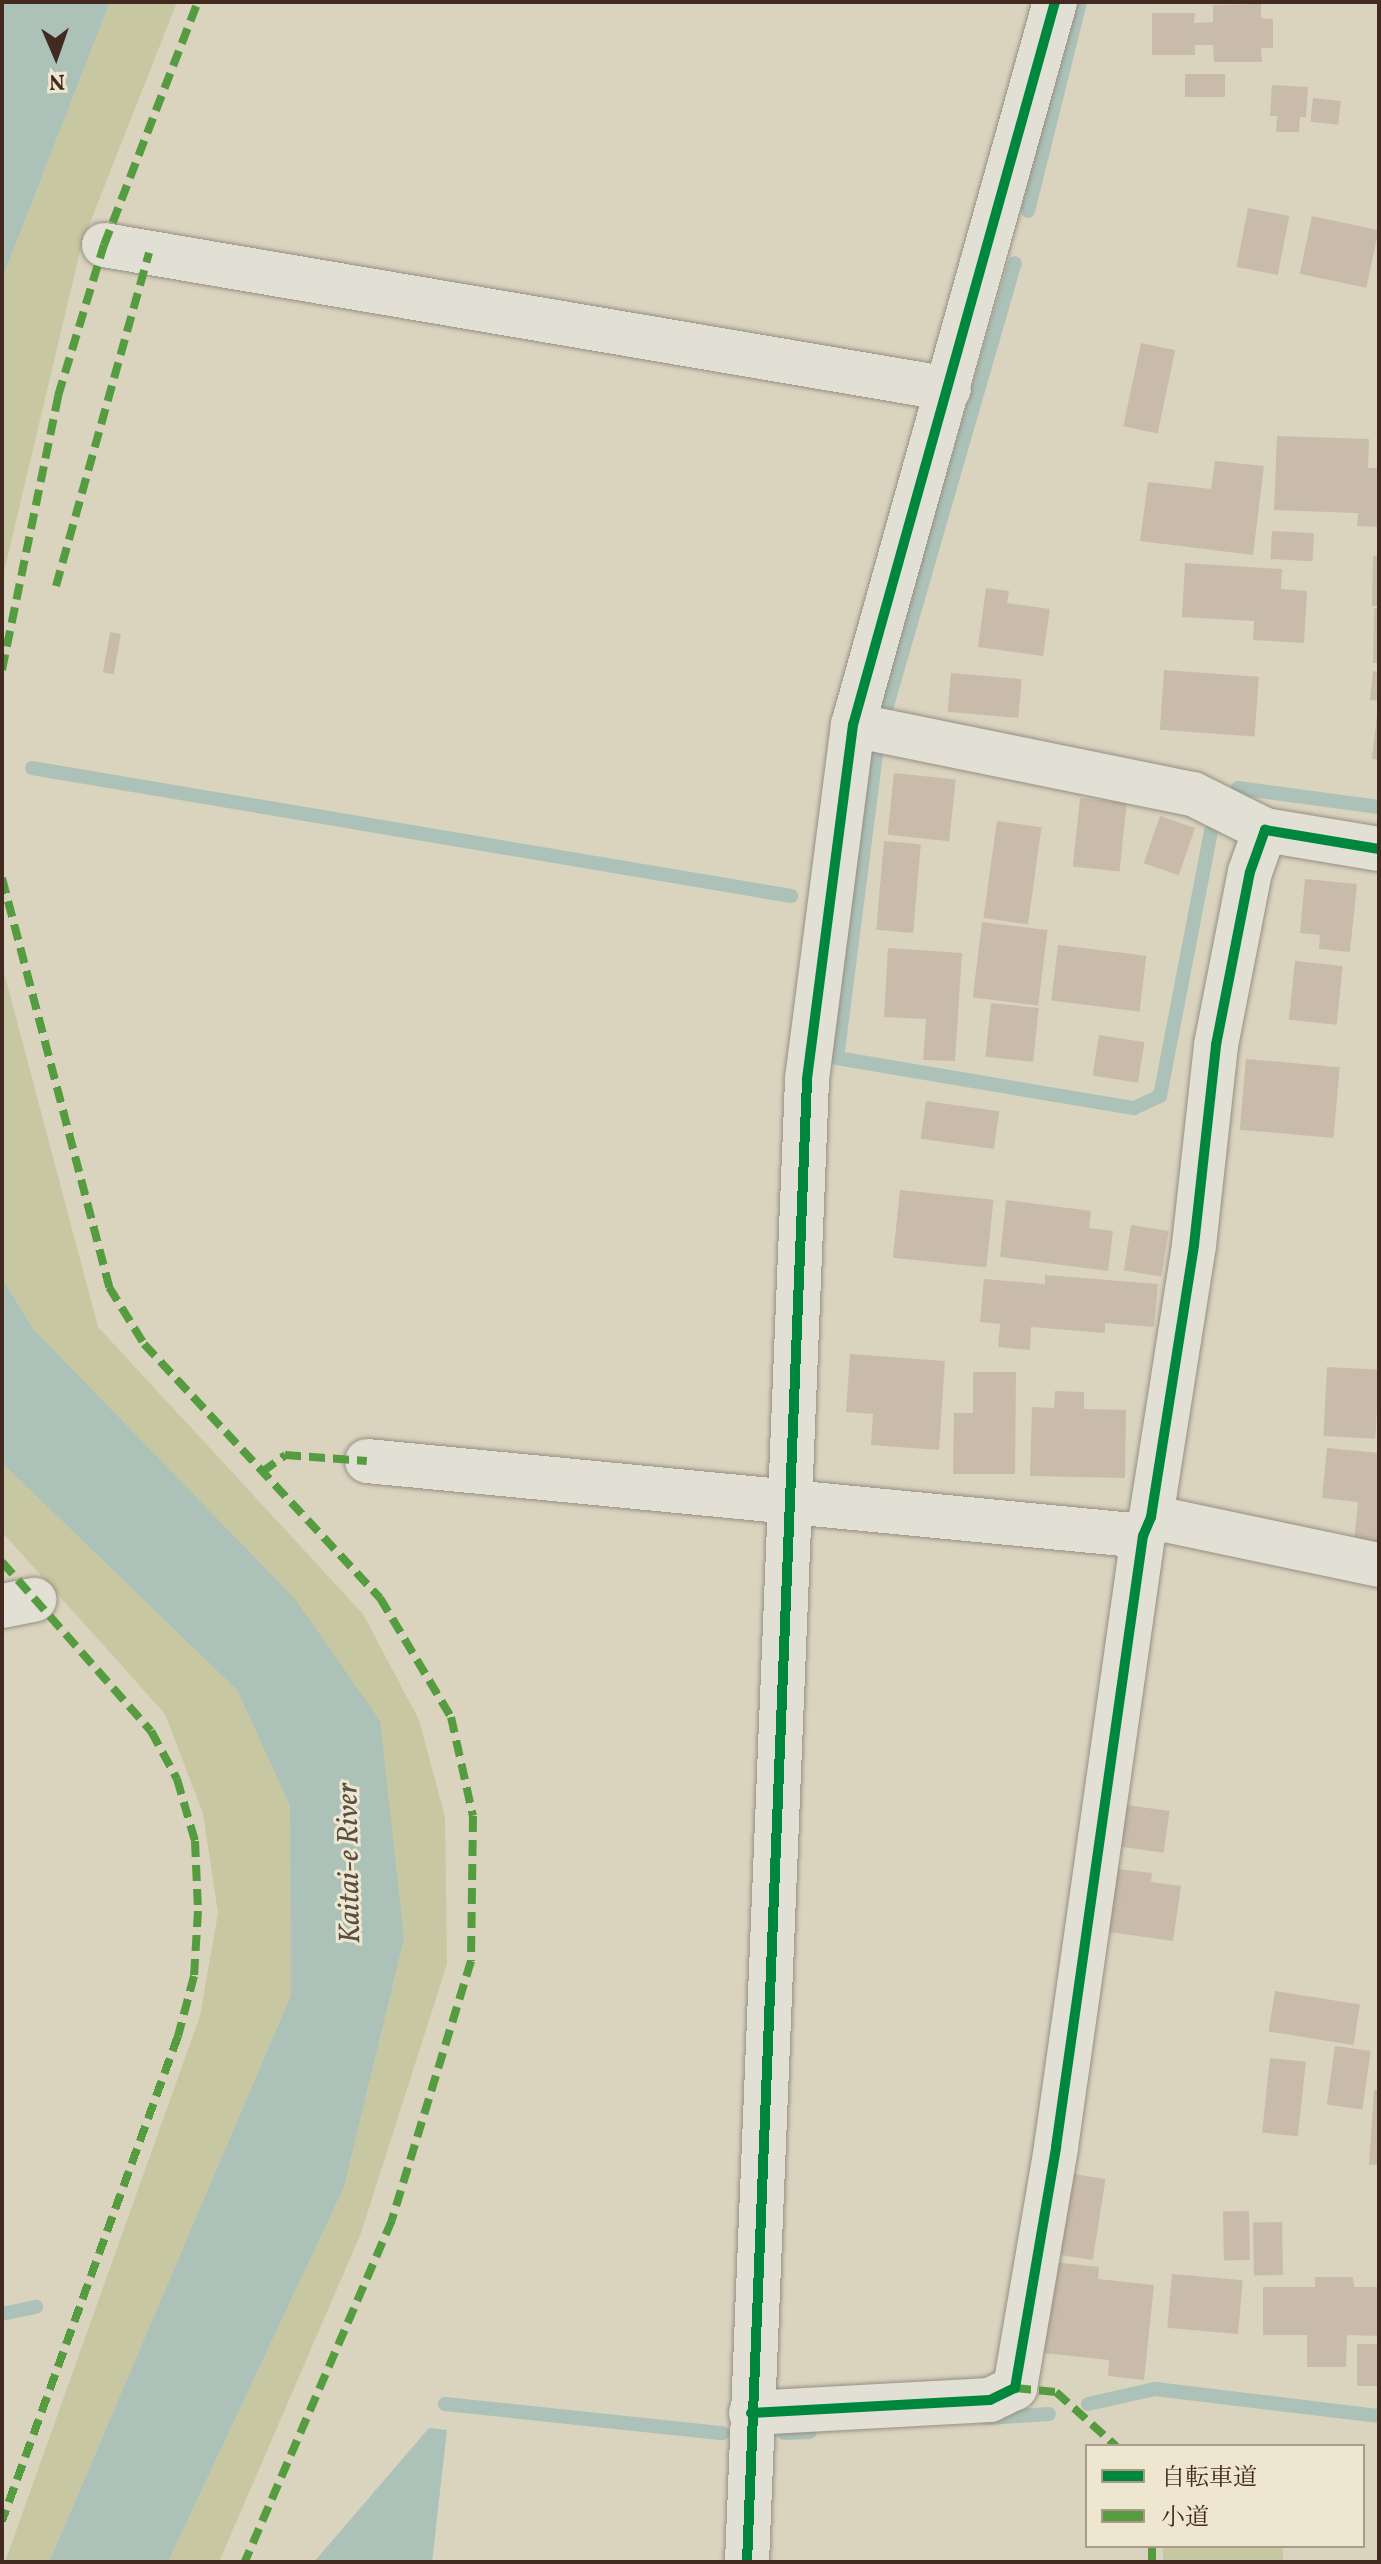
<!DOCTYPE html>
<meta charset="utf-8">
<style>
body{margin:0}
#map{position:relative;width:1381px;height:2564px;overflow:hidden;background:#dad3be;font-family:Vollkorn,"Noto Serif JP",serif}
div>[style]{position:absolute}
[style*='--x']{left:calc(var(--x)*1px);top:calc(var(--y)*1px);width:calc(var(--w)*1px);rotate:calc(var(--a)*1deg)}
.green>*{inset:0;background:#c7c7a1;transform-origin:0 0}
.water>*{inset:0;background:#acc1b7}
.stream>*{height:14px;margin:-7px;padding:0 7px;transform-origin:7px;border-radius:7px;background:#acc1b7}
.building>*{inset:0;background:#c9bbaa;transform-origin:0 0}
.roads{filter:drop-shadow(0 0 2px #968f83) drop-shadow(0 0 2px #968f83)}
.minor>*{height:44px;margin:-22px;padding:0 22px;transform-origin:22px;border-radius:22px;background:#e2dfd4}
.quiet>*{height:8px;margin-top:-4px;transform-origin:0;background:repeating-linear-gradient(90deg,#549c3f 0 16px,transparent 0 24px)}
.cycleway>*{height:10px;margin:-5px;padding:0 5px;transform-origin:5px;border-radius:5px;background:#00873e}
span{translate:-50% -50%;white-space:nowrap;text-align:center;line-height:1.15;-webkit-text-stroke:6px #eee6ce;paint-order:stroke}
.water-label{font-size:30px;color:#584e45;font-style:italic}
.frame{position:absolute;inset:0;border:4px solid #432a20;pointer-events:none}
.legend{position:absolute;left:1085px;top:2444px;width:280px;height:104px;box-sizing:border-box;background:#eee6ce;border:2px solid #aa9b88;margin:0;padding:10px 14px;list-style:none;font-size:24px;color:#432a20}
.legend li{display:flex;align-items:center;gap:16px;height:40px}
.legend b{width:40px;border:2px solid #aa9b88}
.north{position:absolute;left:16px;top:16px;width:80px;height:80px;-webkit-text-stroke:6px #eee6ce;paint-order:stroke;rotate:178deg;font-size:22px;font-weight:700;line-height:32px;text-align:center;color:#432a20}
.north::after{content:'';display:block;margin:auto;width:28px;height:36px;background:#432a20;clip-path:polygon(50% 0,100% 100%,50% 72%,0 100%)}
</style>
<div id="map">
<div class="green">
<div style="clip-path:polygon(110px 2px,177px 2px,82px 243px,2px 580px,2px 279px)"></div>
<div style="clip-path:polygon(2px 965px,98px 1327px,363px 1614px,419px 1720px,445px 1817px,447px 1964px,361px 2233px,219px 2562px,168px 2562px,344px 2187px,404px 1939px,2px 1278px)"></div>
<div style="clip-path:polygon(2px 1463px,237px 1690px,290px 1806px,291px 1995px,49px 2562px,5px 2562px,200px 2016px,218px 1913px,203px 1813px,165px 1714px,2px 1532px)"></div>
<div style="left:1163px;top:2546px;width:120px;height:16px"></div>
</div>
<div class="water">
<div style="clip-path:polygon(3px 2px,110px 2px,2px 279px,2px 5px)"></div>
<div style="clip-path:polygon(2px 1278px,33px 1329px,295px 1599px,380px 1721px,404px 1939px,344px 2187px,168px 2562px,49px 2562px,291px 1995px,290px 1806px,237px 1690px,2px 1463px)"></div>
<div style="clip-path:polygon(429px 2428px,447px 2430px,432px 2562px,314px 2562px)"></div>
</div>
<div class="stream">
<div style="--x:1028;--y:211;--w:215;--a:-76"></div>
<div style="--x:886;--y:709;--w:464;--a:-73.9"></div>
<div style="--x:876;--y:754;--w:306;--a:97.3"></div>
<div style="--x:837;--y:1058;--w:301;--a:9.6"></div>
<div style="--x:1134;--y:1108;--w:29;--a:-25"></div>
<div style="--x:1160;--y:1096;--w:270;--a:-79.1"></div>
<div style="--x:32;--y:768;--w:770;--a:9.57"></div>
<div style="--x:1238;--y:788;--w:142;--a:7.7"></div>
<div style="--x:2;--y:2314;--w:35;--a:-12"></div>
<div style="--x:445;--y:2404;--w:279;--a:6"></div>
<div style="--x:1088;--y:2404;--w:69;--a:-12.6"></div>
<div style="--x:1155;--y:2389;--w:226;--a:6.9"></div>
<div style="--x:986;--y:2418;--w:63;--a:-3.6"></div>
<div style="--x:784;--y:2433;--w:26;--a:-2"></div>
</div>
<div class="building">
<div style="clip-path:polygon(1261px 4px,1261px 18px,1273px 19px,1273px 48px,1261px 48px,1262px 62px,1214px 62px,1213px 45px,1195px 45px,1195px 55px,1152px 55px,1152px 13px,1195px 13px,1194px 23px,1213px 22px,1213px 5px)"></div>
<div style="left:1225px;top:74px;width:23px;height:40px;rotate:90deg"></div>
<div style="clip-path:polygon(1272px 85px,1308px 87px,1306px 117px,1300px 117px,1299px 132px,1276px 132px,1277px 116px,1270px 116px)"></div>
<div style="left:1313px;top:98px;width:28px;height:24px;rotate:6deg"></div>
<div style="left:1248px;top:208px;width:42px;height:60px;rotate:11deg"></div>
<div style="left:1312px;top:216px;width:68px;height:59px;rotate:12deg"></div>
<div style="left:1141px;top:343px;width:35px;height:85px;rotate:12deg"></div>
<div style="clip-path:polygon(1277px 436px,1369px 439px,1368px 468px,1379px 468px,1379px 527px,1357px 526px,1358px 513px,1274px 510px)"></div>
<div style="clip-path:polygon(1215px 461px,1264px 466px,1253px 555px,1140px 541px,1148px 482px,1211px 489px)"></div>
<div style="left:1272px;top:531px;width:42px;height:28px;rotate:3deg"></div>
<div style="clip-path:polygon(1373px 556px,1379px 556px,1379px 606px,1372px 606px)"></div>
<div style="clip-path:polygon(1185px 563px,1282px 569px,1281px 589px,1307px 591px,1304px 643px,1253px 640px,1254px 621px,1182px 617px)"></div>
<div style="clip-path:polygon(986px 588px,1009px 591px,1007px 603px,1050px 609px,1043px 656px,978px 647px)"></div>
<div style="clip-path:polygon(1374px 608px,1379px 608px,1379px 663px,1373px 663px)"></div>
<div style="left:110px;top:632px;width:11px;height:41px;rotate:10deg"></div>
<div style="left:1164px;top:670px;width:95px;height:60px;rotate:4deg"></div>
<div style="clip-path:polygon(1373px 671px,1379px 672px,1379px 701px,1370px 700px)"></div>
<div style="left:951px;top:673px;width:71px;height:39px;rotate:5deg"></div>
<div style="clip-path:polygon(1377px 715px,1379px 715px,1379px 760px,1372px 759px)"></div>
<div style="left:894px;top:773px;width:62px;height:62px;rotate:6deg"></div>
<div style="left:1080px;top:798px;width:47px;height:69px;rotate:6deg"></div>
<div style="left:1160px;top:816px;width:37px;height:50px;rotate:19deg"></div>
<div style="left:997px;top:821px;width:45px;height:98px;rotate:8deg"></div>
<div style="left:884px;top:841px;width:37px;height:89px;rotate:5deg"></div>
<div style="clip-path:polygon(1305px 879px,1357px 884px,1350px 952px,1319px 949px,1320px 935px,1300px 933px)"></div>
<div style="left:982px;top:922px;width:66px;height:76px;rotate:7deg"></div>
<div style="left:1058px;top:945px;width:89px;height:56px;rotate:7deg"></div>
<div style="clip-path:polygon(888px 948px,962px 953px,955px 1061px,923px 1060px,926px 1019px,884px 1017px)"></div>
<div style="left:1295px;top:961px;width:48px;height:59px;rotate:6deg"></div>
<div style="left:991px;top:1003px;width:48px;height:54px;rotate:6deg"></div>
<div style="left:1099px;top:1035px;width:46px;height:41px;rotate:9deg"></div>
<div style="left:1246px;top:1059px;width:94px;height:71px;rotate:5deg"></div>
<div style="left:926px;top:1101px;width:74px;height:38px;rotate:8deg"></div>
<div style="left:900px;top:1190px;width:94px;height:68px;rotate:6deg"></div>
<div style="clip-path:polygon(1006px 1200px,1091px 1211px,1089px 1228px,1113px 1231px,1108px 1271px,1000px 1257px)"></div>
<div style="left:1131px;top:1225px;width:38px;height:46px;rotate:9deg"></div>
<div style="clip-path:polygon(1045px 1275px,1158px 1284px,1154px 1327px,1105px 1323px,1105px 1333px,1031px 1327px,1030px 1350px,998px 1347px,1000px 1324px,980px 1322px,984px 1279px,1045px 1284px)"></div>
<div style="clip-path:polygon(850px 1354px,945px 1361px,939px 1450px,871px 1445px,873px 1414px,846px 1412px)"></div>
<div style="left:1327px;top:1367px;width:52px;height:69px;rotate:3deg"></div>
<div style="clip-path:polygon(973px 1372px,1016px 1372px,1015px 1474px,953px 1474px,954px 1413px,973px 1413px)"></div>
<div style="clip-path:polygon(1055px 1391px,1084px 1392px,1084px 1409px,1126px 1410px,1125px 1478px,1030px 1476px,1032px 1407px,1054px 1408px)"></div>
<div style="clip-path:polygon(1327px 1448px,1379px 1453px,1379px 1543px,1354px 1541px,1358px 1502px,1322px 1498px)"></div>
<div style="left:1126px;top:1805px;width:44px;height:42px;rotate:8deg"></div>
<div style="clip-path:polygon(1118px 1869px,1152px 1873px,1151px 1882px,1181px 1886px,1173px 1941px,1109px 1932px)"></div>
<div style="left:1275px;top:1991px;width:86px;height:41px;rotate:9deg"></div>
<div style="left:1335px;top:2046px;width:36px;height:59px;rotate:8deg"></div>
<div style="left:1270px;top:2058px;width:36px;height:75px;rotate:6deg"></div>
<div style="clip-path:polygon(1374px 2090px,1379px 2090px,1379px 2165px,1369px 2165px)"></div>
<div style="left:1068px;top:2173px;width:38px;height:82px;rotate:9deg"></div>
<div style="left:1249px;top:2211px;width:49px;height:26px;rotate:89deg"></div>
<div style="left:1282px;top:2222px;width:53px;height:29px;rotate:89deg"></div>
<div style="clip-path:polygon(1053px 2262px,1099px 2267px,1098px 2279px,1154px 2285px,1144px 2380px,1108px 2376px,1109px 2360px,1043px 2353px)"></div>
<div style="left:1172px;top:2274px;width:71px;height:54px;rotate:5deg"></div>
<div style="clip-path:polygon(1315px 2277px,1353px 2277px,1354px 2287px,1379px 2287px,1379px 2336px,1347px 2335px,1346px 2367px,1307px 2367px,1307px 2335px,1263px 2335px,1263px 2287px,1315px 2287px)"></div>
<div style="left:1379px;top:2344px;width:42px;height:22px;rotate:90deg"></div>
</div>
<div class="roads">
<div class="minor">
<div style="--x:104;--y:245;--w:857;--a:9.67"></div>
<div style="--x:853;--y:725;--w:347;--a:11.5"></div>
<div style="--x:1193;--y:794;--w:80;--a:26.6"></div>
<div style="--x:367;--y:1461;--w:780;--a:5.52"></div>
<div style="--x:1151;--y:1517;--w:233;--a:11.9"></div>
<div style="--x:2;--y:1606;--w:33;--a:-11"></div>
<div style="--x:751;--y:2413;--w:239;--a:-3.1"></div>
<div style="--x:990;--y:2400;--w:28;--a:-26"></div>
<div style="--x:1015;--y:2388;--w:244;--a:-80.3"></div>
<div style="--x:1056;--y:2147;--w:617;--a:-81.9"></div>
<div style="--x:1143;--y:1536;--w:21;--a:-67"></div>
<div style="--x:1151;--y:1517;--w:275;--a:-81"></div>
<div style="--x:1194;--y:1245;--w:201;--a:-83.7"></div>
<div style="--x:1216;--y:1045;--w:176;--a:-78.9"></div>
<div style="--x:1250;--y:872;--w:45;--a:-70.3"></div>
<div style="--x:1265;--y:830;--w:116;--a:9.5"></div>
<div style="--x:747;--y:2562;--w:1484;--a:-87.68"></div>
<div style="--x:807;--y:1079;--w:357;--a:-82.6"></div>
<div style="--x:853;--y:725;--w:751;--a:-74.39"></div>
</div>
</div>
<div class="quiet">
<div style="--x:56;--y:586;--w:346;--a:-74.4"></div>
<div style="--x:2;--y:670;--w:280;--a:-78.4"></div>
<div style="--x:58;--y:396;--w:158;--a:-73.1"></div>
<div style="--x:104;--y:245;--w:261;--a:-68.9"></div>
<div style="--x:2;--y:878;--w:423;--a:75.3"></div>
<div style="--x:109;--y:1287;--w:67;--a:58.4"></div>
<div style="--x:144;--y:1344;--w:347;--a:47.1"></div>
<div style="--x:380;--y:1598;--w:139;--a:59.2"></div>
<div style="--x:451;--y:1717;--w:101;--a:77.5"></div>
<div style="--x:473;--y:1816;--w:145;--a:90.8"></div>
<div style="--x:471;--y:1961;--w:271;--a:107"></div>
<div style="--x:392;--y:2220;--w:372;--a:113.3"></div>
<div style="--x:262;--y:1472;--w:29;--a:-36"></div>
<div style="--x:285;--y:1455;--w:82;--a:4.2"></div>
<div style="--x:2;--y:1562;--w:225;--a:48.6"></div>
<div style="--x:151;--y:1731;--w:55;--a:61.6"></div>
<div style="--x:177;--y:1779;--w:65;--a:73.8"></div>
<div style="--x:195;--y:1841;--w:70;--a:87.5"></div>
<div style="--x:198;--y:1911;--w:65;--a:93.5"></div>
<div style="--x:194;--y:1976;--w:62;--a:104.9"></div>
<div style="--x:178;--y:2036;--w:516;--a:109.95"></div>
<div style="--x:1015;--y:2388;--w:41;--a:5.6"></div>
<div style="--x:1056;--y:2392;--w:81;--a:42"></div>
<div style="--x:1152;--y:2562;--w:16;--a:-90"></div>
</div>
<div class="cycleway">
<div style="--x:751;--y:2413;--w:239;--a:-3.1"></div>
<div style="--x:990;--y:2400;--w:28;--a:-26"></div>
<div style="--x:1015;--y:2388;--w:244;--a:-80.3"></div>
<div style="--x:1056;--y:2147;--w:617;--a:-81.9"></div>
<div style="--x:1143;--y:1536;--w:21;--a:-67"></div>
<div style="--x:1151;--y:1517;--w:275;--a:-81"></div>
<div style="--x:1194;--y:1245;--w:201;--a:-83.7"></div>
<div style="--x:1216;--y:1045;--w:176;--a:-78.9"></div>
<div style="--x:1250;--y:872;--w:45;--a:-70.3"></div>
<div style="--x:1265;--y:830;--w:116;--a:9.5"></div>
<div style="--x:747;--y:2562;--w:1484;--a:-87.68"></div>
<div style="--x:807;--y:1079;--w:357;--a:-82.6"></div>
<div style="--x:853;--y:725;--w:751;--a:-74.39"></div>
</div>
<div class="water-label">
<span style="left:350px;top:1863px;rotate:-91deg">Kaitai-e River</span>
</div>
<div class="frame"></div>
<ul class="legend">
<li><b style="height:10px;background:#00873e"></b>自転車道</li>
<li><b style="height:10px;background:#549c3f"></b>小道</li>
</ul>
<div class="north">N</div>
</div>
